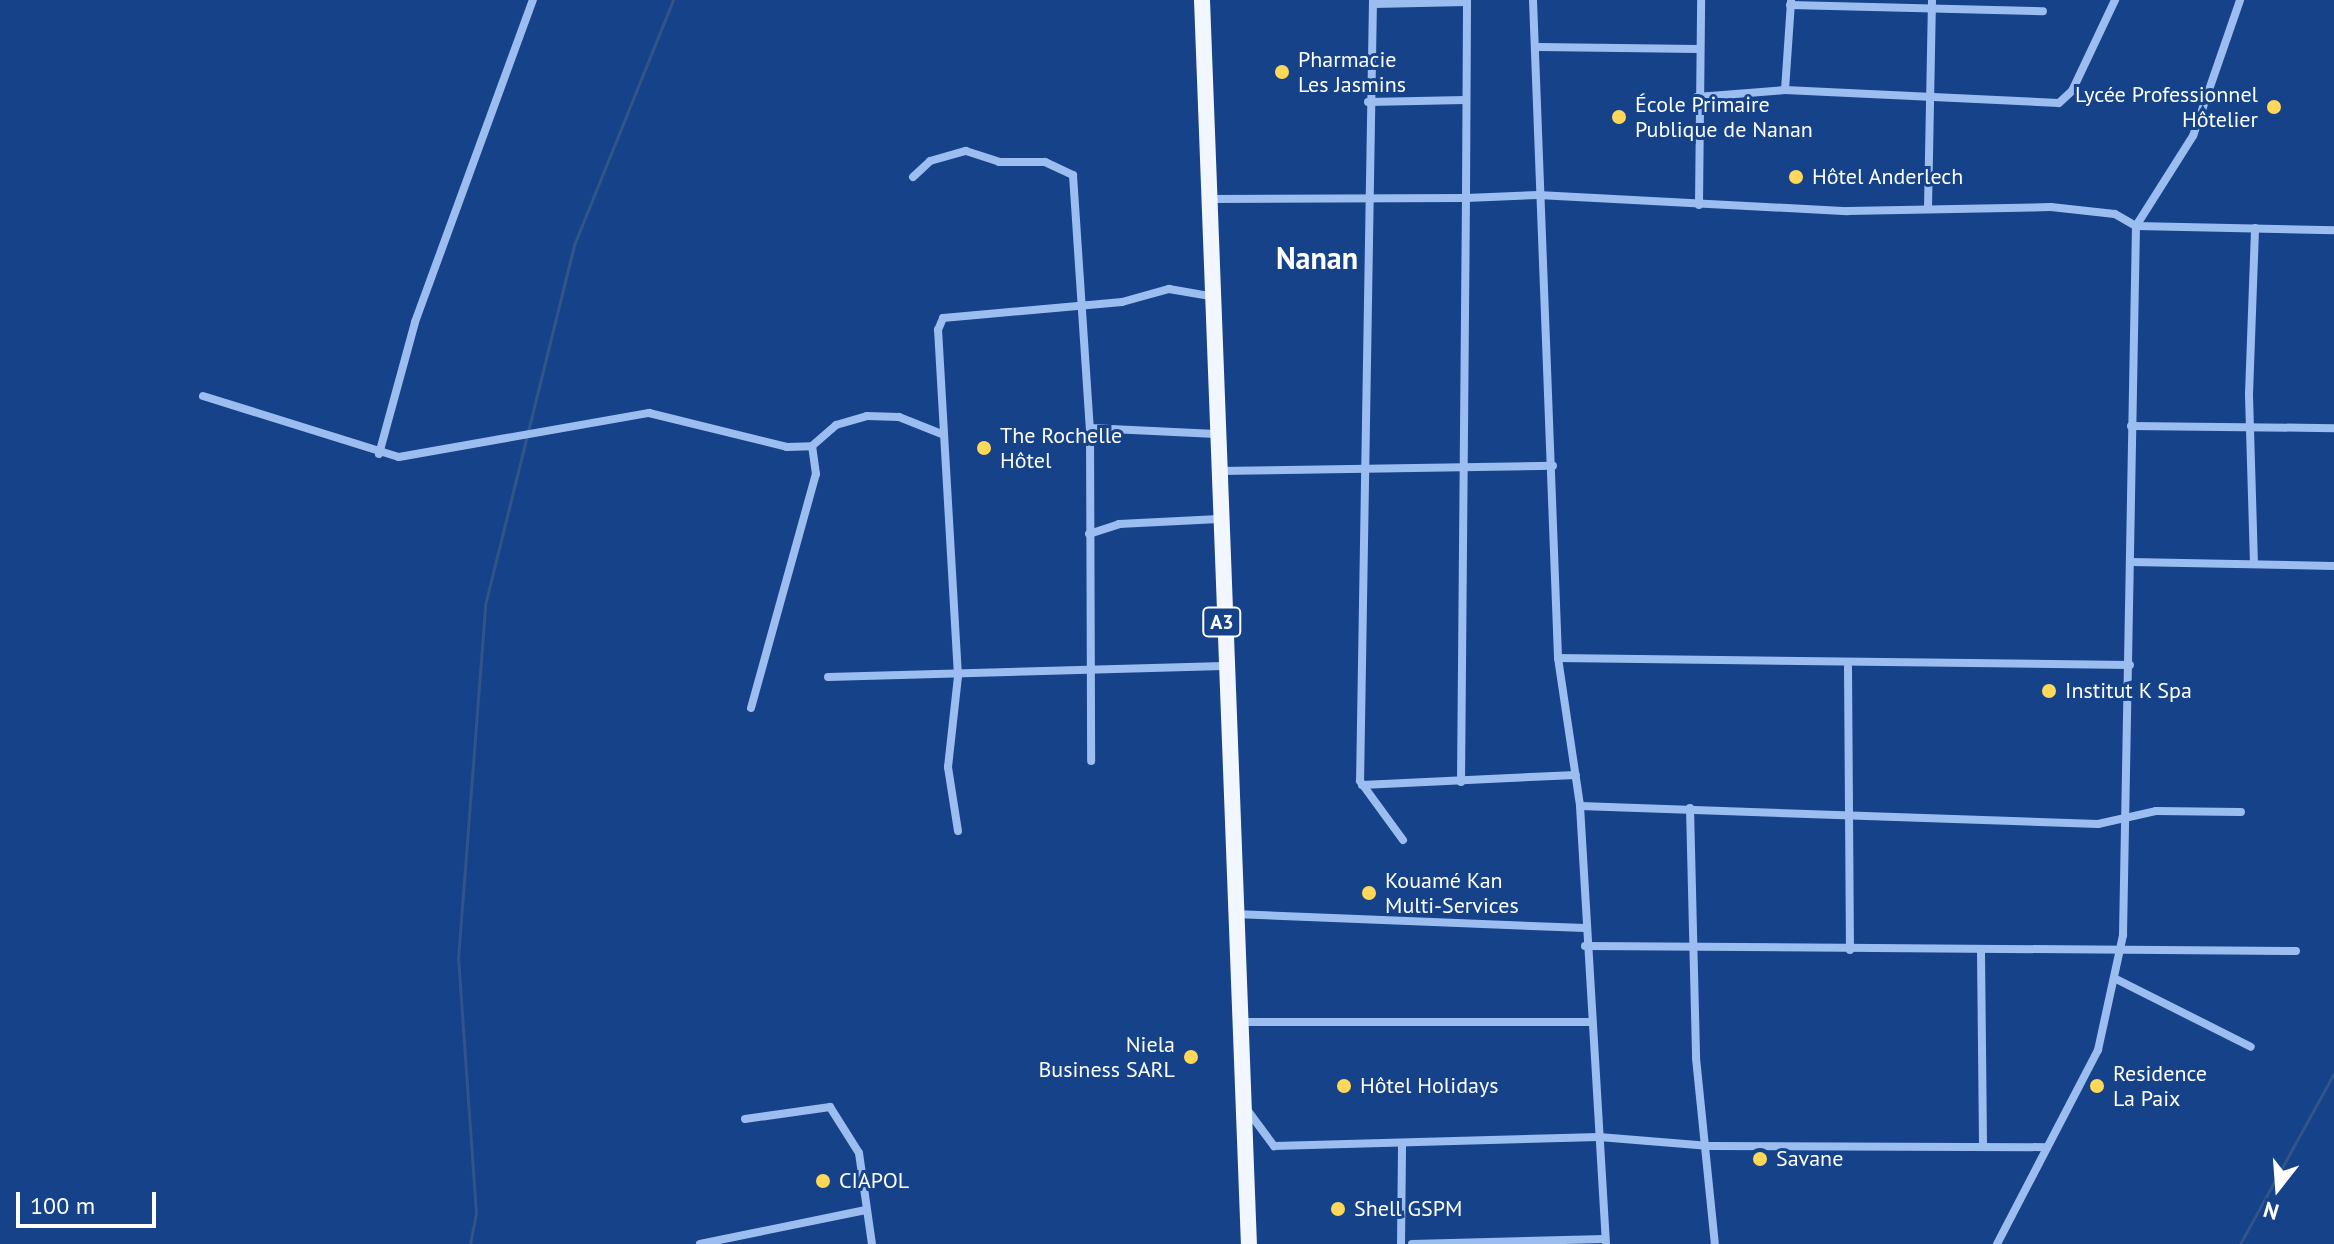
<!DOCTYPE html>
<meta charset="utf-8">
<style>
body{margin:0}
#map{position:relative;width:2334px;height:1244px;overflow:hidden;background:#154289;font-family:"PT Sans",sans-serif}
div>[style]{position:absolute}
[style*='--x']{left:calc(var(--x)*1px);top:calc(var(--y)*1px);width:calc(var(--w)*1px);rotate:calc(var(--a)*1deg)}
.stream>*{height:3px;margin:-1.5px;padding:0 1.5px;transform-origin:1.5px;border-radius:1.5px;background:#325489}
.minor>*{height:8px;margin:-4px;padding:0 4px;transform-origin:4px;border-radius:4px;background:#9cbdef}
.trunk>*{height:16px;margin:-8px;padding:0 8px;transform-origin:8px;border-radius:8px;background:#f2f6ff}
.dots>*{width:22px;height:22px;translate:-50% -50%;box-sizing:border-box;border:4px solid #154289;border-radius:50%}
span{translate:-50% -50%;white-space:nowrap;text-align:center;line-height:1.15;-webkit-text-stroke:6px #154289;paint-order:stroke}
.shield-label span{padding:2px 6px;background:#154289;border:2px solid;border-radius:6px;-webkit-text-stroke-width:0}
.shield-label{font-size:20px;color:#fff;font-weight:700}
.poi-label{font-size:22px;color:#fff}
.left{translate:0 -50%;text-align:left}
.right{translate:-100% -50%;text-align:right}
.district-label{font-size:30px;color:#fff;font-weight:700}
.north{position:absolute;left:2238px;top:1148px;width:80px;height:80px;-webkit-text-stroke:6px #154289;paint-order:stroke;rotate:197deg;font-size:22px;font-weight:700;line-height:32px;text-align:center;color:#fff}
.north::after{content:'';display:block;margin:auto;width:28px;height:36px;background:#fff;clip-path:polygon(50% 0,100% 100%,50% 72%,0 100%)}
.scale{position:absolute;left:16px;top:1192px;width:140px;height:36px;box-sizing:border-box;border:4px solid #fff;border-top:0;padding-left:10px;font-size:24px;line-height:28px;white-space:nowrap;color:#fff;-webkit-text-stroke:6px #154289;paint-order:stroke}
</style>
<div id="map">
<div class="stream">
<div style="--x:470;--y:1244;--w:31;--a:-79"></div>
<div style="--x:476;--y:1214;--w:256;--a:-94"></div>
<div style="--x:458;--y:959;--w:355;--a:-85.6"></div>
<div style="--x:485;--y:605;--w:371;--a:-76.1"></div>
<div style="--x:574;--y:245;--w:264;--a:-68"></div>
<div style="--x:2240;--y:1244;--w:195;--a:-61.2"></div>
</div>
<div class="minor">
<div style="--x:1373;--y:0;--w:781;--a:90.95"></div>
<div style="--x:1360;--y:781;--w:73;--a:53.9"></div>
<div style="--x:1533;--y:0;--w:658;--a:87.82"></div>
<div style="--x:1558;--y:658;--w:150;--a:81.5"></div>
<div style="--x:1580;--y:806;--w:439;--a:86.6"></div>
<div style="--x:1373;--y:4;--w:94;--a:-1.2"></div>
<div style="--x:1790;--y:5;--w:253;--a:1.4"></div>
<div style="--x:1538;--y:47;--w:160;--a:0.7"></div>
<div style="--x:1785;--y:90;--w:89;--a:-86.1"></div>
<div style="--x:1697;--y:97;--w:88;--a:-4.5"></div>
<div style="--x:1785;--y:90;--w:274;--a:2.7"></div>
<div style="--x:2059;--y:103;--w:18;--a:-43"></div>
<div style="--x:2072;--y:91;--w:101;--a:-64.7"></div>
<div style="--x:1368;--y:102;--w:97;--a:-1.2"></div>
<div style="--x:913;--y:177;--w:23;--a:-43"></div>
<div style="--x:930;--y:161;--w:37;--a:-16"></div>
<div style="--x:966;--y:151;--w:35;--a:18"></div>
<div style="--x:999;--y:162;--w:46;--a:0"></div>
<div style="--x:1045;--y:162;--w:31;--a:25"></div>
<div style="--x:1073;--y:175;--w:254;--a:86.2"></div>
<div style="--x:1090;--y:428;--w:333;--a:89.8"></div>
<div style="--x:1208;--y:199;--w:258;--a:-0.2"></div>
<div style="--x:1466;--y:198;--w:198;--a:-89.7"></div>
<div style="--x:1699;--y:205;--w:205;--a:-89.4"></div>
<div style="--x:1928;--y:208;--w:208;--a:-88.9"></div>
<div style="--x:203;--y:396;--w:205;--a:17.3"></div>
<div style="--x:399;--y:457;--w:254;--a:-10"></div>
<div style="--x:649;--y:413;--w:142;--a:13.8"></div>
<div style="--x:787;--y:447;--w:25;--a:-2"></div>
<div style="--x:812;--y:446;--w:32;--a:-41"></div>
<div style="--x:836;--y:425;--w:32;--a:-16"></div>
<div style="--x:867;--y:416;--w:32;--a:2"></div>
<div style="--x:899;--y:417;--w:46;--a:21.6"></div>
<div style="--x:2131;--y:426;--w:203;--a:0.6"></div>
<div style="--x:1090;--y:428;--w:126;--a:2.7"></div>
<div style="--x:379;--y:454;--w:137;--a:-74.7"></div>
<div style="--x:415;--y:322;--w:343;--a:-69.9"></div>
<div style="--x:1218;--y:471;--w:335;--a:-0.9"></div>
<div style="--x:1089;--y:534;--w:32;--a:-18"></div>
<div style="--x:1119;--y:524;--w:100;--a:-2.9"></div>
<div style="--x:2131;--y:562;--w:203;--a:1.1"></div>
<div style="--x:2254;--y:564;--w:170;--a:-91.7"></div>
<div style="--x:2249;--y:394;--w:166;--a:-87.9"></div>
<div style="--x:1558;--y:658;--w:572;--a:0.7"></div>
<div style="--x:1848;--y:667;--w:283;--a:89.6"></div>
<div style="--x:828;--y:677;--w:396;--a:-1.6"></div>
<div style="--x:751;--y:708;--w:243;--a:-74.5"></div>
<div style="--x:816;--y:474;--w:28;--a:-98"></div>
<div style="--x:1461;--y:782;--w:584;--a:-89.51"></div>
<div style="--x:1466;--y:198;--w:72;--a:-2.4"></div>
<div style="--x:1538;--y:195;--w:310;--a:3"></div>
<div style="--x:1848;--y:211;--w:203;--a:-1.1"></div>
<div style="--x:2051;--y:207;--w:64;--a:6.2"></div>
<div style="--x:2115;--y:214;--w:24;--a:30"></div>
<div style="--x:2136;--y:226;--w:198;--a:1.2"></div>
<div style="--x:1362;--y:785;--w:214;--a:-2.7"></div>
<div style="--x:1580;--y:806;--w:518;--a:1.99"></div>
<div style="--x:2098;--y:824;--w:59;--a:-12.6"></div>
<div style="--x:2156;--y:811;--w:85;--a:0.7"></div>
<div style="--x:1690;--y:808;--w:250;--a:88.6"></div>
<div style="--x:1696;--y:1058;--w:187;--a:84.2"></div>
<div style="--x:958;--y:831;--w:65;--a:-98.9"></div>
<div style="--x:948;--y:767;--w:92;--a:-83.7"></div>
<div style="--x:958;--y:676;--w:347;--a:-93.3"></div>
<div style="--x:938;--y:330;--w:13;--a:-67"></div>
<div style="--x:943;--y:318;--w:180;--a:-5.1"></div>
<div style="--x:1122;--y:302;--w:49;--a:-15.5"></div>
<div style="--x:1169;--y:289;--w:42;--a:9.7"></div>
<div style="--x:1234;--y:914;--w:351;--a:2.3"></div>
<div style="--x:1585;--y:946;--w:711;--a:0.4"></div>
<div style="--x:1981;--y:952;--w:193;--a:89.4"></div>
<div style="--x:2114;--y:978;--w:153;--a:26.7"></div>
<div style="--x:1238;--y:1022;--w:351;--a:0"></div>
<div style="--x:1248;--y:1111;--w:44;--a:53.4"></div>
<div style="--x:1274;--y:1146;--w:325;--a:-1.6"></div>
<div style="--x:1599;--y:1137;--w:111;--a:4.6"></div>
<div style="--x:1710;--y:1146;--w:337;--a:0.2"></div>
<div style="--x:745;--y:1119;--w:86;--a:-8"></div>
<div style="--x:830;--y:1107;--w:54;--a:57.8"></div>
<div style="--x:859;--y:1153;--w:92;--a:81.9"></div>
<div style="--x:700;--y:1244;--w:168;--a:-11.6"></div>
<div style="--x:1401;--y:1244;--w:100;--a:-89.4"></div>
<div style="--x:1412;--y:1244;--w:193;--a:-1.5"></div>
<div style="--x:1997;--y:1244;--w:219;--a:-62.5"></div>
<div style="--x:2098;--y:1050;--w:118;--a:-77.7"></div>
<div style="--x:2123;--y:935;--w:709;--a:-88.95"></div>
<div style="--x:2136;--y:226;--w:107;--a:-57.7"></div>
<div style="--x:2193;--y:136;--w:144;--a:-70.9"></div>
</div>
<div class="trunk">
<div style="--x:1202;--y:0;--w:1245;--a:87.84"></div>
</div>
<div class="dots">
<div style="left:1282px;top:72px;background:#ffd85a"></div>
<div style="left:2274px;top:107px;background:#ffd85a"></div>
<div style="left:1619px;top:117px;background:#ffd85a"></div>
<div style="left:1796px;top:177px;background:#ffd85a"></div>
<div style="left:984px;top:448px;background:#ffd85a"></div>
<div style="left:2049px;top:691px;background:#ffd85a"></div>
<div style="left:1369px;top:893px;background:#ffd85a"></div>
<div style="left:1191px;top:1057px;background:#ffd85a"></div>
<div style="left:1344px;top:1086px;background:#ffd85a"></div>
<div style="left:2097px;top:1086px;background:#ffd85a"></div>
<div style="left:1760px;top:1159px;background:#ffd85a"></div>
<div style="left:823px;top:1181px;background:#ffd85a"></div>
<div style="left:1338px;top:1209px;background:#ffd85a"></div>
</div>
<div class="shield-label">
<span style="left:1222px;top:622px">A3</span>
</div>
<div class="poi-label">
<span class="left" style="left:1298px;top:72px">Pharmacie<br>Les Jasmins</span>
<span class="right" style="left:2258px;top:107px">Lycée Professionnel<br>Hôtelier</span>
<span class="left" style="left:1635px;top:117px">École Primaire<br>Publique de Nanan</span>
<span class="left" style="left:1812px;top:177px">Hôtel Anderlech</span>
<span class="left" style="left:1000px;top:448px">The Rochelle<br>Hôtel</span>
<span class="left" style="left:2065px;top:691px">Institut K Spa</span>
<span class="left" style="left:1385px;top:893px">Kouamé Kan<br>Multi-Services</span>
<span class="right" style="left:1175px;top:1057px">Niela<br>Business SARL</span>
<span class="left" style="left:2113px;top:1086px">Residence<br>La Paix</span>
<span class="left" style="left:1360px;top:1086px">Hôtel Holidays</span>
<span class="left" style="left:1776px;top:1159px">Savane</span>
<span class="left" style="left:839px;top:1181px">CIAPOL</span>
<span class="left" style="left:1354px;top:1209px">Shell GSPM</span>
</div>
<div class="district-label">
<span style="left:1317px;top:258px">Nanan</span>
</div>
<div class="north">N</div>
<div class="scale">100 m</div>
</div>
